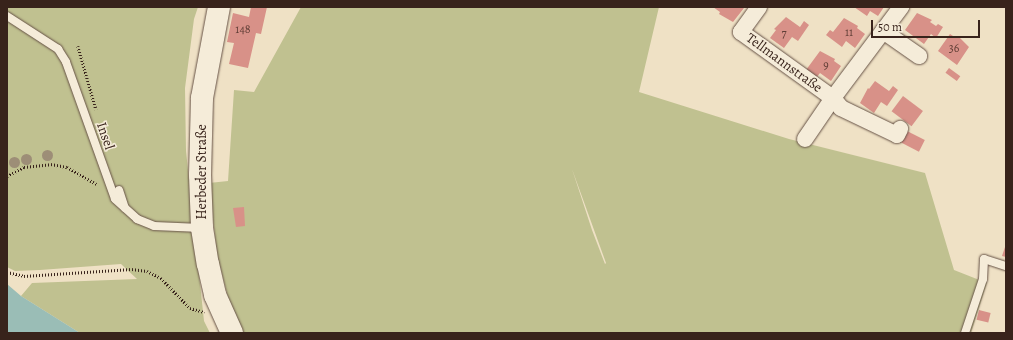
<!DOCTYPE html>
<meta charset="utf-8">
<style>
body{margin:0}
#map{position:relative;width:1013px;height:340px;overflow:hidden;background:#efe1c5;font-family:Alegreya,serif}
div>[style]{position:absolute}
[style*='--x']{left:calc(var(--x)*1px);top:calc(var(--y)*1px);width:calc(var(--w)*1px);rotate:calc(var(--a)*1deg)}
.green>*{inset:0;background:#c0c190}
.water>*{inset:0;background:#9abdb6}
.building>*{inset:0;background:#d89188;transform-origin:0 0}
.path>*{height:2.5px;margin-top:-1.25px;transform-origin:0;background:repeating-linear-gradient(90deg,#38231b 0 1px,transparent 0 3px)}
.roads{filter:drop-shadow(0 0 1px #665246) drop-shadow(0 0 1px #665246)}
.service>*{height:8px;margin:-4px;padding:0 4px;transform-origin:4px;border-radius:4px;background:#f5ecd9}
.minor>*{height:16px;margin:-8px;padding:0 8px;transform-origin:8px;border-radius:8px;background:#f5ecd9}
.secondary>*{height:22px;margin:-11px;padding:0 11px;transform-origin:11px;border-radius:11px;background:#f5ecd9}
.trees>*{width:11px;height:11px;margin:-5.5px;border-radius:50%;background:#9d8e77}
span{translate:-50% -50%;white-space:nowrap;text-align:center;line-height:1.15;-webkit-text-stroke:3px #f5ecd9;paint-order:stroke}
.number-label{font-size:12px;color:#603e36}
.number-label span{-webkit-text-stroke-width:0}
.street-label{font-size:14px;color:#38231b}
.frame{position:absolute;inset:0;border:8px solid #38231b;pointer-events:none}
.scale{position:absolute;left:871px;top:20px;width:109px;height:18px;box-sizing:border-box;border:2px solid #38231b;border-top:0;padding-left:5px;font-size:12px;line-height:14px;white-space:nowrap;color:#38231b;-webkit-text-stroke:3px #f5ecd9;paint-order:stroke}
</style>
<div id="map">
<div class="green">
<div style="clip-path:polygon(7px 7px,198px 7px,194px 19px,185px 88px,186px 151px,204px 321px,210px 333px,80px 333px,21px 296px,32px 283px,137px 279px,121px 264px,40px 270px,15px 271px,7px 267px)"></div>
<div style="clip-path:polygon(evenodd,301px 7px,659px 7px,639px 92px,789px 139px,925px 173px,954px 270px,987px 283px,971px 333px,244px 333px,230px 305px,217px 255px,209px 183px,228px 181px,234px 90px,254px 92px,301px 7px,572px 169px,606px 263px,605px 264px,592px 230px,572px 169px)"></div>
</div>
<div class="water">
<div style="clip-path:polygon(7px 284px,21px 296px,80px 333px,7px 333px)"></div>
</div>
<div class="building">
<div style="clip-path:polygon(251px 7px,267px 7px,261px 34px,256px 33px,248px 68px,229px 64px,234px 43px,227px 42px,233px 13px,249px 17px)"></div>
<div style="clip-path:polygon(713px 7px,742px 7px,744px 8px,733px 22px,719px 14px,720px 12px)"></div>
<div style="clip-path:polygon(854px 7px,884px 7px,878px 16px,870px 11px,867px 16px)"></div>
<div style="clip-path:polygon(917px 13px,932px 20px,930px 22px,936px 26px,938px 24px,943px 27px,936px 38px,931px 34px,924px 44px,905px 30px)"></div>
<div style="clip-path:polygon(786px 17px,800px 27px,804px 21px,809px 25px,798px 41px,792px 37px,784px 48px,770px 38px,776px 30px,774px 29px)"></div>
<div style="clip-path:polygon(844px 18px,858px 26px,857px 28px,865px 34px,855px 48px,846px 41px,842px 47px,826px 35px,830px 30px,833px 32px)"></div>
<div style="clip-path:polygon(950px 34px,956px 38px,958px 36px,969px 47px,957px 65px,938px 51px)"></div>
<div style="clip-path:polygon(820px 51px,835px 59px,834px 61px,841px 66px,831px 81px,820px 73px,816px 78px,806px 70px)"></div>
<div style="left:949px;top:68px;width:14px;height:6px;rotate:36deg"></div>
<div style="clip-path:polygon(875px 81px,889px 91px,893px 86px,898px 90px,887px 106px,881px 102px,874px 113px,860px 103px,868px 88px,869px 89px)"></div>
<div style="left:903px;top:96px;width:25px;height:19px;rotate:37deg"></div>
<div style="left:907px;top:131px;width:20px;height:13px;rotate:27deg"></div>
<div style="clip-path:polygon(244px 207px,245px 226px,236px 227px,233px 208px)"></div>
<div style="clip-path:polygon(1006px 244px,1006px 257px,1002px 256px)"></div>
<div style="left:979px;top:310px;width:12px;height:10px;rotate:14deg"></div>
</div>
<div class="path">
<div style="--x:78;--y:46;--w:66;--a:74.1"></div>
<div style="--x:7;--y:176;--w:19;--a:-28"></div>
<div style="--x:24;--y:167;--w:27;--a:-6"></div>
<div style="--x:51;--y:164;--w:16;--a:11"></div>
<div style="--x:67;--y:167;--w:34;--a:30"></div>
<div style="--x:7;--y:272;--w:17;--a:13"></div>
<div style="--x:24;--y:276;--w:108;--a:-3.7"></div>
<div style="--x:132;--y:269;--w:15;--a:8"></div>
<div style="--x:147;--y:271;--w:16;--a:27"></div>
<div style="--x:161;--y:278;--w:42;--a:46"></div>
<div style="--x:190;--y:308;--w:15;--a:16"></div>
</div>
<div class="roads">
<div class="service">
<div style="--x:7;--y:16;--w:61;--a:32.9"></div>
<div style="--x:58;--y:49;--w:15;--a:58"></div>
<div style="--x:66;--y:62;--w:145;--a:70.3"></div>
<div style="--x:115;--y:199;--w:30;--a:42"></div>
<div style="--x:137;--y:219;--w:18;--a:22"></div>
<div style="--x:154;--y:226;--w:47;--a:2.4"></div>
<div style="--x:119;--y:190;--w:19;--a:72"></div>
<div style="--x:965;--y:333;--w:57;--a:-71.6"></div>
<div style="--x:983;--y:279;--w:20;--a:-87"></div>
<div style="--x:984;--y:259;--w:23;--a:18"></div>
</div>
<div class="minor">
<div style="--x:759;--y:7;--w:31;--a:126"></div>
<div style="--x:741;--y:32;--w:113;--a:35.7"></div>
<div style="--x:833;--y:98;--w:114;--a:-53.2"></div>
<div style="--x:883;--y:31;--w:44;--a:34.8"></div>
<div style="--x:805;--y:139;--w:50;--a:-55.7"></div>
<div style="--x:833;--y:98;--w:13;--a:51"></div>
<div style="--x:841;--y:108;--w:62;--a:25.7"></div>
<div style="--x:897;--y:135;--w:7;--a:-63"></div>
</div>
<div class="secondary">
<div style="--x:219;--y:7;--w:93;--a:100.6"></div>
<div style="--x:202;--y:98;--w:77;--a:91.5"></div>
<div style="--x:200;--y:175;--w:53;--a:87.8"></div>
<div style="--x:202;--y:228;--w:36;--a:81"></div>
<div style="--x:208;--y:264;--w:32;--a:77"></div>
<div style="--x:215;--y:295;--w:42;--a:65.9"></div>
</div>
</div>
<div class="trees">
<div style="left:47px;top:155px"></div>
<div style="left:26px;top:159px"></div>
<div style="left:14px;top:162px"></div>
</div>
<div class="number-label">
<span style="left:243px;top:30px">148</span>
<span style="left:849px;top:33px">11</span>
<span style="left:784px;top:34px">7</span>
<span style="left:954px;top:49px">36</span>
<span style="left:826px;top:66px">9</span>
</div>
<div class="street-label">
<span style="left:784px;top:63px;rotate:36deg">Tellmannstraße</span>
<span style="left:105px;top:136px;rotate:71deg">Insel</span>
<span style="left:202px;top:172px;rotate:-90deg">Herbeder Straße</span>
</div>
<div class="frame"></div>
<div class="scale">50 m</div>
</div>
